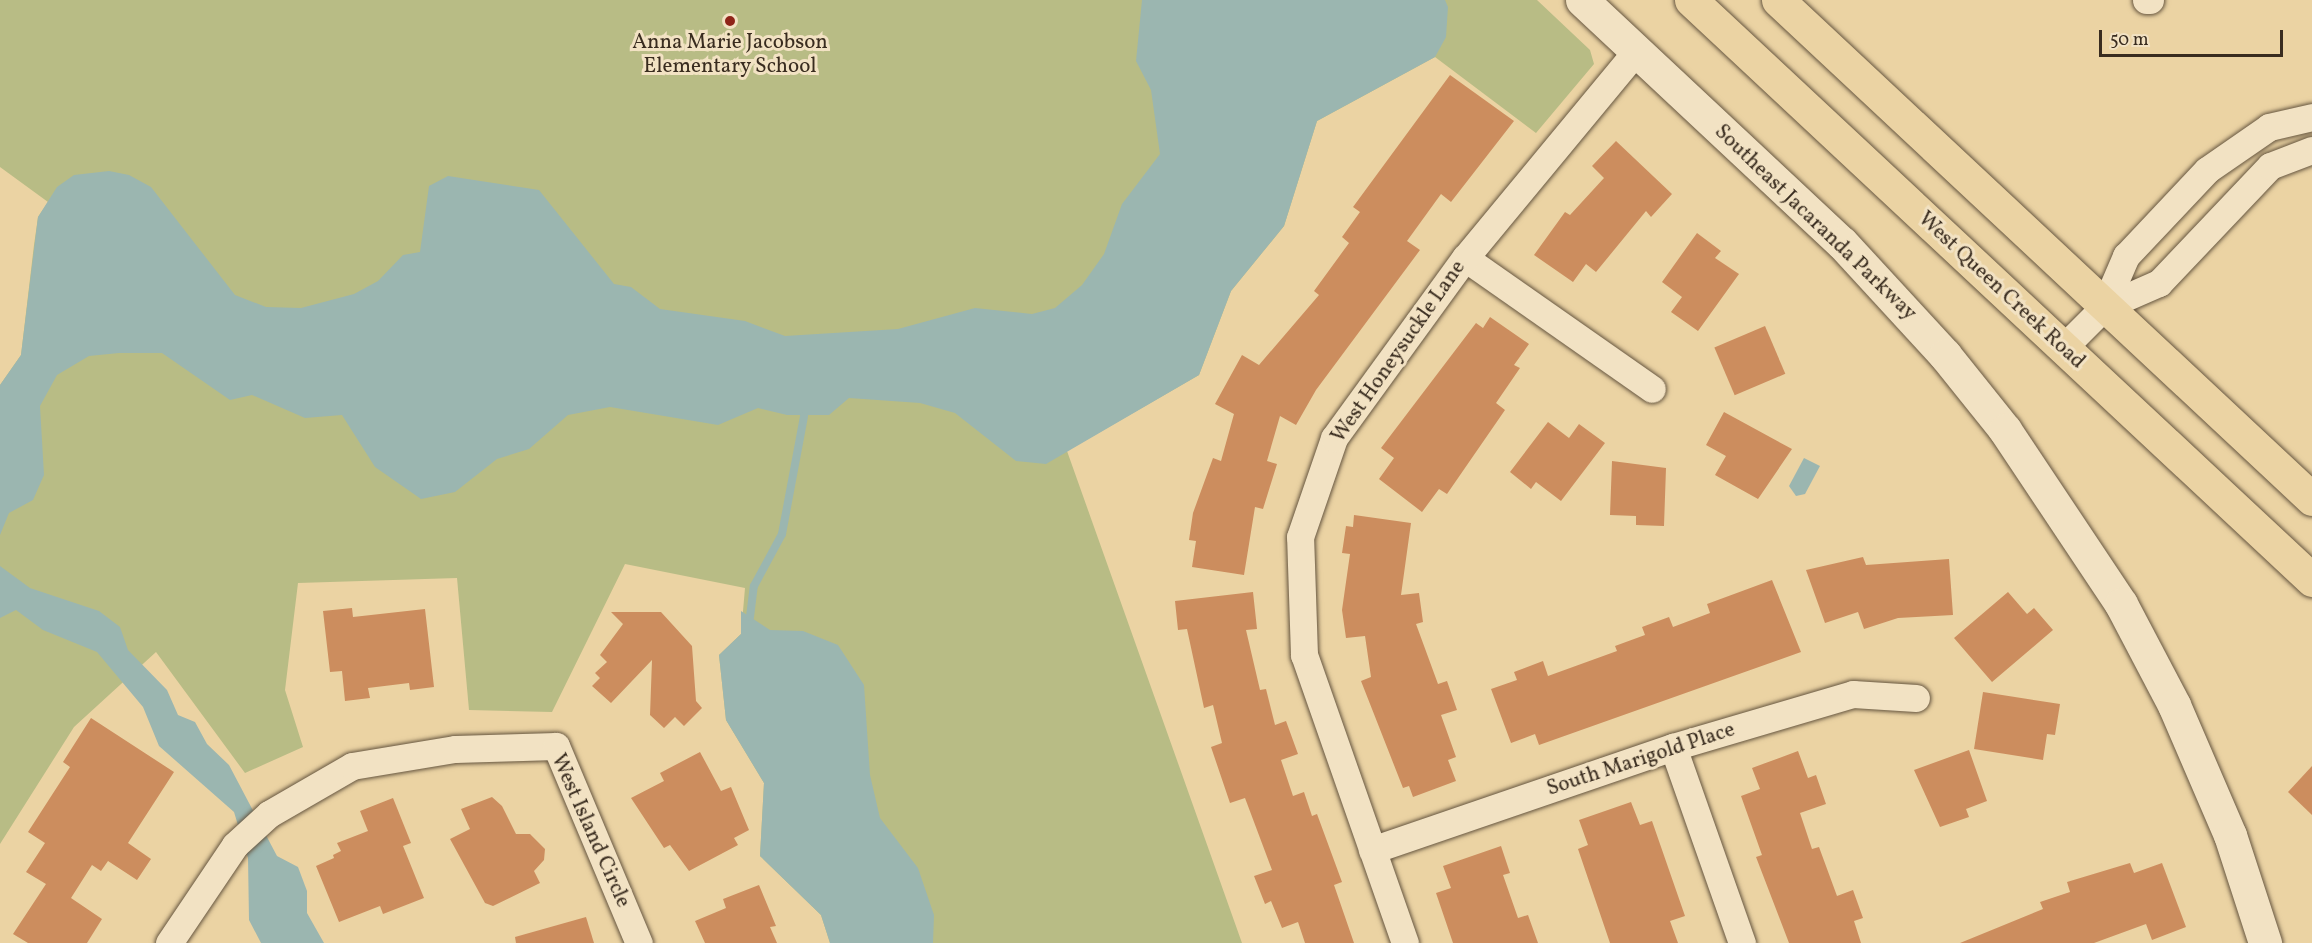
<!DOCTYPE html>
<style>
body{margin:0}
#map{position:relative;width:2312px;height:943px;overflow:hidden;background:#ebd3a3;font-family:Vollkorn,serif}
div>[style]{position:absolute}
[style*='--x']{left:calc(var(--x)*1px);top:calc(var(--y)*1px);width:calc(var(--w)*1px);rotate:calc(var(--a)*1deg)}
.green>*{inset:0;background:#b8bc85}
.water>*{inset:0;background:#9bb6b0}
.stream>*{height:8px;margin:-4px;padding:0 4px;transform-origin:4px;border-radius:4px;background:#9bb6b0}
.building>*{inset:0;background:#cc8d5e;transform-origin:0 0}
.roads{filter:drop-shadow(0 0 2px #665640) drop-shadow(0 0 2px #665640)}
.street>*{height:27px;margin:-13.5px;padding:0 13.5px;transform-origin:13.5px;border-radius:13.5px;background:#f2e2c3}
.secondary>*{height:33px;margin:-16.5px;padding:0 16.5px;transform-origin:16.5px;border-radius:16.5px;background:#f2e2c3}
.primary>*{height:33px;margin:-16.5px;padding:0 16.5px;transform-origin:16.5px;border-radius:16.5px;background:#ebd3a3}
.dots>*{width:16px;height:16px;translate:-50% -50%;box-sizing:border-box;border:3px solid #f2e2c3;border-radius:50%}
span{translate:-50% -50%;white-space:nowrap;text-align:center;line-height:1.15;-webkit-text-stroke:6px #f2e2c3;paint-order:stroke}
.poi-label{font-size:21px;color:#392c1f}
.street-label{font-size:21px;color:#392c1f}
.scale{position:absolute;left:2099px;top:30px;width:184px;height:27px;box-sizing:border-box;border:3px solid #392c1f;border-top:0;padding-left:8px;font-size:18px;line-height:21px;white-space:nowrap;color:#392c1f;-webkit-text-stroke:4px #f2e2c3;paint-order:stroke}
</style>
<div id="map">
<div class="green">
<div style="clip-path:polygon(0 0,1537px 0,1590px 50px,1594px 64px,1536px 133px,1435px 57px,1317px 121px,1284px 226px,1231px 291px,1199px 375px,1067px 451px,1242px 943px,830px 943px,821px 915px,760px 856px,764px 783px,726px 720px,719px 655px,741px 634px,745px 588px,625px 564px,552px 712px,469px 710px,457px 578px,298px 583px,285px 690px,303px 747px,245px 773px,156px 652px,74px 727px,0 844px,0 385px,21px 355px,34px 245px,38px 217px,48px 202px,0 167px)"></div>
</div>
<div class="water">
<div style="clip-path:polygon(1142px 0,1445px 0,1448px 7px,1446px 37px,1435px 57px,1317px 121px,1284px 226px,1231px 291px,1199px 375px,1046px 464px,1016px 461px,955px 413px,920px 403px,849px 398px,829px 415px,787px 415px,758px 408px,718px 425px,610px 407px,568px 415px,529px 449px,497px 459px,455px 492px,421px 499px,375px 467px,342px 415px,305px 418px,252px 395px,230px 400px,162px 353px,119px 353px,89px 356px,57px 375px,40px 406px,44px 475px,33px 500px,9px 513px,0 535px,0 385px,21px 355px,38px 217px,57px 187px,74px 175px,109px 171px,129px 175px,151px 187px,235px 295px,266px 307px,301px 308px,354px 294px,378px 281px,403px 255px,420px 252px,429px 186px,448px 176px,539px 190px,614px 284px,631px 287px,660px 309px,745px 321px,785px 336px,898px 329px,975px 308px,1032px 314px,1055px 308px,1082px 285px,1104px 254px,1122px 204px,1160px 154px,1151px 90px,1136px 61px)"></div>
<div style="clip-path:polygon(1804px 458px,1820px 466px,1805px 494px,1796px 496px,1789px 486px)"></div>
<div style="clip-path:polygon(0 566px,30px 588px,99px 611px,120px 627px,128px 650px,167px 690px,178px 715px,195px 722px,207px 744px,229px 765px,277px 856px,298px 867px,307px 891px,307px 913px,324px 943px,261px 943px,249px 920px,248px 858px,234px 812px,159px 746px,143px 707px,97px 652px,43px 630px,16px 610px,0 618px)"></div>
<div style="clip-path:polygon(741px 611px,770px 630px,803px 631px,838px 645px,864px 685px,870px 775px,880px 818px,918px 868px,934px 915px,933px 943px,830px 943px,821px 915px,760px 856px,764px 783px,726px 720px,719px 655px,741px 634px)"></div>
</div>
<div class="stream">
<div style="--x:750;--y:617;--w:31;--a:-83"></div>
<div style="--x:754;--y:586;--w:59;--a:-61.7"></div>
<div style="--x:782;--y:534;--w:120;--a:-79.4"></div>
</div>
<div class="building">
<div style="clip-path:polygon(1450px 75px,1514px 121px,1451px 202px,1441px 194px,1407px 241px,1420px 250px,1316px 390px,1296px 425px,1280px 416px,1267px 461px,1277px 464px,1263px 509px,1255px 507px,1244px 575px,1192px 567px,1196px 541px,1189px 540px,1193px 513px,1213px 458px,1221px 461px,1234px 414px,1215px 404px,1242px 355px,1259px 365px,1319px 295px,1314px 291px,1349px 243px,1342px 237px,1360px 212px,1353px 207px)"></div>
<div style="clip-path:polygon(1616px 141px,1672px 194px,1651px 217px,1646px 211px,1596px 272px,1586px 264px,1573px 282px,1534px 255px,1565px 212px,1570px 215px,1604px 178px,1592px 166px)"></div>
<div style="clip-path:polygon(1697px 233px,1721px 251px,1715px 258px,1739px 274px,1698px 331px,1671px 312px,1682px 297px,1662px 282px)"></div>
<div style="clip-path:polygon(1490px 317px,1529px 344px,1514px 365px,1520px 368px,1496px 403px,1505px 410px,1447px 494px,1439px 489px,1422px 512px,1379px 479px,1394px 458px,1381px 448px,1476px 323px,1483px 328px)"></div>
<div style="left:1765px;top:326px;width:52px;height:55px;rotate:67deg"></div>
<div style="clip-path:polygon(1724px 412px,1792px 449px,1758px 499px,1715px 475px,1726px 456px,1706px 445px)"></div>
<div style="clip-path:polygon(1548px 422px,1569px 438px,1579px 424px,1605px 443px,1561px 501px,1536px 482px,1531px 489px,1510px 472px)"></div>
<div style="clip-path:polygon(1612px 461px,1666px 468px,1664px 526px,1636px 525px,1636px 516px,1610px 515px)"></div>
<div style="clip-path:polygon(1354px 515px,1411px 523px,1401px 595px,1419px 593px,1423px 622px,1416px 624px,1438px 684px,1447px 681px,1457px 710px,1441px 715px,1456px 757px,1448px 760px,1456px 781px,1413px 797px,1409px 786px,1403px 788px,1361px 681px,1371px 677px,1365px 636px,1346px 638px,1342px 610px,1350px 554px,1342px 553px,1346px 526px,1353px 527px)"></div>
<div style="clip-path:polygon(1863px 557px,1866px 565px,1949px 559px,1953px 615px,1898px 618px,1864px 629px,1858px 612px,1825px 623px,1806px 570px)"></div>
<div style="clip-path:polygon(1772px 580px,1801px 652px,1539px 745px,1535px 734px,1511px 743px,1491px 689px,1517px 680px,1514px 672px,1543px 661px,1548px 676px,1617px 651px,1615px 646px,1645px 635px,1642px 627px,1669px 617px,1673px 627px,1710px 613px,1707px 604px)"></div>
<div style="clip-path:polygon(1253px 592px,1257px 629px,1246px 630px,1260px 690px,1266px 689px,1275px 725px,1286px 721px,1298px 754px,1281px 760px,1293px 796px,1304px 792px,1312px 816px,1317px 814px,1342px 882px,1334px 885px,1354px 943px,1305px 943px,1298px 922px,1282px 928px,1271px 901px,1265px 904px,1254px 876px,1272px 870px,1245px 798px,1230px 803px,1211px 747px,1222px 743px,1213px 705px,1204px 708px,1187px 629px,1178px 630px,1175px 601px)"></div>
<div style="clip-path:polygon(2008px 592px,2027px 614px,2034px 608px,2053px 630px,1992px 682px,1954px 638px)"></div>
<div style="clip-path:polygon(352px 608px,353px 617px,425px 609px,434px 687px,410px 690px,409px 683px,368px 688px,370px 698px,345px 701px,342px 671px,330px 672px,323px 611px)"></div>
<div style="clip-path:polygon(611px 612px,661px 612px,692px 646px,696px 701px,702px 708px,684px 726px,675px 717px,664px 728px,650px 715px,652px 660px,611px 703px,592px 686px,600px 678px,595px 673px,607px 662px,600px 655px,623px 624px)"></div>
<div style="clip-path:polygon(1983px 692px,2060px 704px,2055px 735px,2047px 734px,2043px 760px,1974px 749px)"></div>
<div style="clip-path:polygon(91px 718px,174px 772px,128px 843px,151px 859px,137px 880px,108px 861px,101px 871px,92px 865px,71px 898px,102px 919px,87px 943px,28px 943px,13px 934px,46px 884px,26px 872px,45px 843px,28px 832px,70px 767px,63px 762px)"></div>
<div style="clip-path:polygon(1969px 750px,1987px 801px,1966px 809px,1969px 817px,1940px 827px,1914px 770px)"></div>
<div style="clip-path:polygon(1798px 751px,1808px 778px,1816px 775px,1826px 804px,1800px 813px,1812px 849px,1819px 847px,1837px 896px,1853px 890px,1863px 918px,1854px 921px,1861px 943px,1789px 943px,1756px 857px,1762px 855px,1741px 796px,1760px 789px,1752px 768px)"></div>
<div style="clip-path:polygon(700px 752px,721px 791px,731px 787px,749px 830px,734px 838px,738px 845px,689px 871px,670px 845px,664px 848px,631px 798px,664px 781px,660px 773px)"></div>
<div style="clip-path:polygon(2312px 766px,2312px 815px,2288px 792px)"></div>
<div style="clip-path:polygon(492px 797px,502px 806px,516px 834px,530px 834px,545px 849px,544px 860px,534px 871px,540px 883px,493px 906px,485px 903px,450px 839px,470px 829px,461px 809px)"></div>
<div style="clip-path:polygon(393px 798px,411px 843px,403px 846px,424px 898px,383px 914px,380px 906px,339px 922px,316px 866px,334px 858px,333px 855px,341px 851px,337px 843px,368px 831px,360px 811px)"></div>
<div style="clip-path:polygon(1631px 802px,1640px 825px,1652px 821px,1685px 916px,1670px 921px,1678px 943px,1610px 943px,1578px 849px,1588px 845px,1579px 820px)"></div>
<div style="clip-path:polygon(1501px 846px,1510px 873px,1503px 875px,1518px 918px,1528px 915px,1538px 943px,1453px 943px,1436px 893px,1451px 888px,1443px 866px)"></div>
<div style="clip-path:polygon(2130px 863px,2134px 873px,2162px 863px,2186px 927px,2152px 940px,2146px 924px,2094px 943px,1960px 943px,2043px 909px,2040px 902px,2070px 892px,2067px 882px)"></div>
<div style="clip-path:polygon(759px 885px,776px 926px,770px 927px,777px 943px,705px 943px,695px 921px,726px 908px,723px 899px)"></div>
<div style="clip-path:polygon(586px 917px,594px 943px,516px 943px,515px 937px)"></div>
</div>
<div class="roads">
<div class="street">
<div style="--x:2146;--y:0;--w:4;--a:0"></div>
<div style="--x:1465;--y:258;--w:228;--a:35"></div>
<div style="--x:2104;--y:307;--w:60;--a:-23.6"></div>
<div style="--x:2159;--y:283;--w:161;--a:-46.5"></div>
<div style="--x:2270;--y:166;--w:45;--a:-20.9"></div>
<div style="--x:2063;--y:348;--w:58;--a:-45"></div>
<div style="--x:2104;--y:307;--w:56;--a:-66.7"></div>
<div style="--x:2126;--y:256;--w:118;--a:-46.7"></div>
<div style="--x:2207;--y:170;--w:75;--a:-34.7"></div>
<div style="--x:2269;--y:127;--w:44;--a:-13.1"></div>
<div style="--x:1673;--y:747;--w:208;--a:70.6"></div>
<div style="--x:1372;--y:850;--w:318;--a:-18.9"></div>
<div style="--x:1673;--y:747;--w:188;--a:-16.4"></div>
<div style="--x:1853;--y:694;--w:63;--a:3.6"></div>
<div style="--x:169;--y:943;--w:118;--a:-56"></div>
<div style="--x:235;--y:845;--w:46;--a:-42.4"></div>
<div style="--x:269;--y:814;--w:96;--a:-30"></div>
<div style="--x:352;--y:766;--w:104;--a:-9.4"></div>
<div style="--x:455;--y:749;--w:101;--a:-1.7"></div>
<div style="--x:556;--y:746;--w:214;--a:67.2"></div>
<div style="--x:1405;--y:943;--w:305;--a:-109.3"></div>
<div style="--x:1304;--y:655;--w:118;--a:-91.9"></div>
<div style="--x:1300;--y:537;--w:105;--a:-71"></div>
<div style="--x:1334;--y:438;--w:223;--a:-54"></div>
<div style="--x:1465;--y:258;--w:268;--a:-50.4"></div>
</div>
<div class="secondary">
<div style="--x:1582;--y:0;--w:356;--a:43.1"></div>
<div style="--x:1842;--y:243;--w:152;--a:47.4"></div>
<div style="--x:1945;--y:355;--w:96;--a:51.3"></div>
<div style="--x:2005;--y:430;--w:209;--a:56.3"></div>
<div style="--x:2121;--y:604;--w:114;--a:62.3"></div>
<div style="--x:2174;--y:705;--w:142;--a:66.7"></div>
<div style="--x:2230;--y:835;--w:114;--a:72"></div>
</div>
<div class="primary">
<div style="--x:1691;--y:0;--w:850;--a:43.04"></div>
<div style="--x:1778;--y:0;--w:731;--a:43.06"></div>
</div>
</div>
<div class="dots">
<div style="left:730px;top:21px;background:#8f2418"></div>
</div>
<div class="poi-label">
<span style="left:730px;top:55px">Anna Marie Jacobson<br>Elementary School</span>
</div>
<div class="street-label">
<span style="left:1815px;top:223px;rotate:44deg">Southeast Jacaranda Parkway</span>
<span style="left:2001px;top:291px;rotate:43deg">West Queen Creek Road</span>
<span style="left:1399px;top:352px;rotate:-55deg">West Honeysuckle Lane</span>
<span style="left:1641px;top:760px;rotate:-18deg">South Marigold Place</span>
<span style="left:590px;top:831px;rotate:66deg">West Island Circle</span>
</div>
<div class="scale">50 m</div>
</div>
